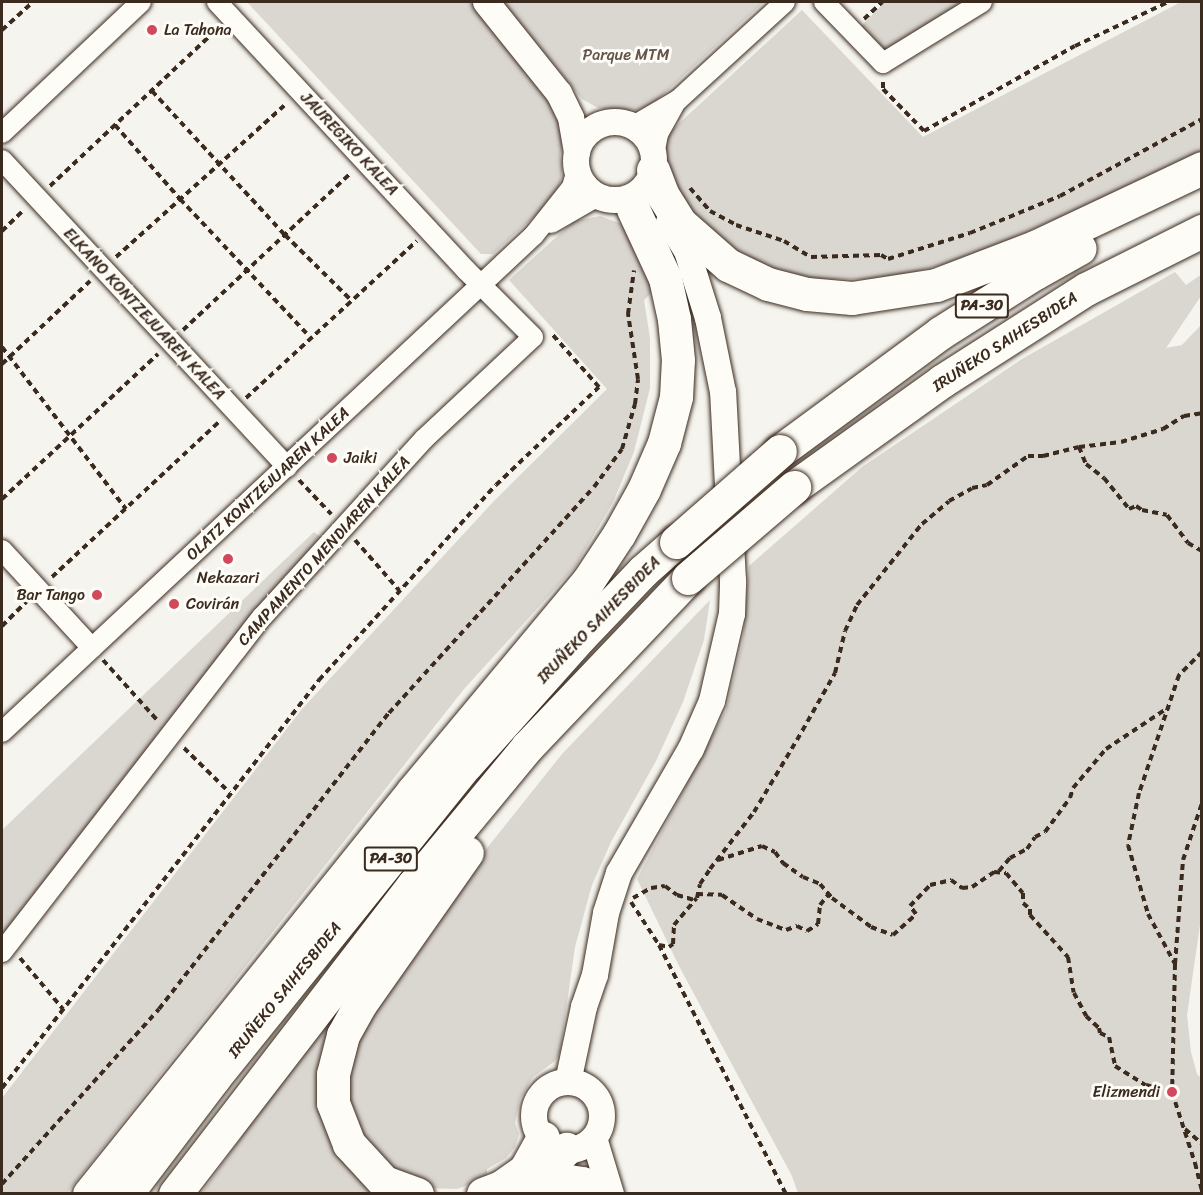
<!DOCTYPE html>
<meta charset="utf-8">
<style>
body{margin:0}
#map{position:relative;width:1203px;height:1195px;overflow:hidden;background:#f5f4ee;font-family:Sriracha,sans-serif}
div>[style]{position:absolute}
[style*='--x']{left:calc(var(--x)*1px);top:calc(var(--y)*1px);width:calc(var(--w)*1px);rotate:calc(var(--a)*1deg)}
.green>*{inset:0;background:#dad6d0}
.path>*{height:4px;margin-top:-2px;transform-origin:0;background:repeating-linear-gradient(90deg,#3b2a1e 0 6px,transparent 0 10.5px)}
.roads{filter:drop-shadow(0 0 2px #3b2a1e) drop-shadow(0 0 2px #3b2a1e)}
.minor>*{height:20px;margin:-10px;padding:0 10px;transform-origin:10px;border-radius:10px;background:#fdfcf7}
.tertiary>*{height:26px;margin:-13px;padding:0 13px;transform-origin:13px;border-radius:13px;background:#fdfcf7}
.tertiary>.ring{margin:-13px;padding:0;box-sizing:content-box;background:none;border:26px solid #fdfcf7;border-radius:50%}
.motorway>*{height:33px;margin:-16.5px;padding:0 16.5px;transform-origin:16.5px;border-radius:16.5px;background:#fdfcf7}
.bridges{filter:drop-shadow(0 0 2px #3b2a1e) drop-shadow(0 0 2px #3b2a1e)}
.motorway-bridge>*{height:33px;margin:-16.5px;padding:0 16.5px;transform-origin:16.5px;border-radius:16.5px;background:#fdfcf7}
.dots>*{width:16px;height:16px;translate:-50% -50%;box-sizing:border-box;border:3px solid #fdfcf7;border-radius:50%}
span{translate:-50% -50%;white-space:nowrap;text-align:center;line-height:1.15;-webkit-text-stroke:6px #fdfcf7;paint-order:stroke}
.shield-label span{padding:2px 4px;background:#fdfcf7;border:2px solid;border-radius:4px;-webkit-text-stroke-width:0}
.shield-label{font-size:15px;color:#3b2a1e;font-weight:700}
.poi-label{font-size:16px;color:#3b2a1e}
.left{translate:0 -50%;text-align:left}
.right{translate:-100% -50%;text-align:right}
.park-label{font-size:16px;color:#63554a}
.street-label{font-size:16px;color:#3b2a1e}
.frame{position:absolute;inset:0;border:3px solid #3b2a1e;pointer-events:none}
</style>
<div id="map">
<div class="green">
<div style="clip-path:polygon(247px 2px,473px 2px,550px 100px,561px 119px,564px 139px,560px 155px,562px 171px,559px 187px,548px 204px,493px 254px,481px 254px)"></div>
<div style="clip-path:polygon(503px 2px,764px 2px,655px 102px,638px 110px,619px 111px,598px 108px,582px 99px)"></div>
<div style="clip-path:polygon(885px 2px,971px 2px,886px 50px,878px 47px,860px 27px)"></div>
<div style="clip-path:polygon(1181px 2px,1201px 2px,1201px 154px,971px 257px,887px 279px,793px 279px,741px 257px,698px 228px,660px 167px,661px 140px,802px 10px,923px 137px)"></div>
<div style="clip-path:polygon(600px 216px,619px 223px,627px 231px,654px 290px,644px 300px,650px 338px,650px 388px,634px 452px,613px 502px,575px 567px,464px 689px,67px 1193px,2px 1193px,2px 1098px,302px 709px,494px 501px,607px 389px,509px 280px,574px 221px)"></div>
<div style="clip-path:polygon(1175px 272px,1186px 285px,1202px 274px,1201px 296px,1166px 348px,1182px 345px,1201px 325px,1202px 911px,1187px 1015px,1191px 1052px,1197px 1074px,1201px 1078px,1201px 1193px,798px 1193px,792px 1176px,679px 966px,637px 879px,726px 710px,743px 640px,749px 566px,862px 467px,1022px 359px)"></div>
<div style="clip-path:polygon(314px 532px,322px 538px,2px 939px,2px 830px)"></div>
<div style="clip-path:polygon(710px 600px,704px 640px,683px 702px,656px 761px,611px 842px,592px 885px,575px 947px,560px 1052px,555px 1061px,533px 1077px,520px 1099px,515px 1123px,519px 1134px,515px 1147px,506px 1158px,487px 1169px,487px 1178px,457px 1189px,425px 1188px,395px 1172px,365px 1145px,344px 1098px,346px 1059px,369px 1007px,468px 872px,562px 754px)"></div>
<div style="clip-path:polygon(356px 987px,324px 1083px,389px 1193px,201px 1194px,270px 1097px)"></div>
</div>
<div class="path">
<div style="--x:864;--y:19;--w:25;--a:-43"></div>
<div style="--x:2;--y:30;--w:42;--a:-42.1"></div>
<div style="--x:883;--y:82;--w:7;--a:90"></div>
<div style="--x:883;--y:89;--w:59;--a:45.7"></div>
<div style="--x:924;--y:131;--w:173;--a:-29.4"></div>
<div style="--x:1075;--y:46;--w:103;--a:-25.3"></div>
<div style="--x:152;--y:91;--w:196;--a:47.3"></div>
<div style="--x:285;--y:235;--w:94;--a:44.6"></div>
<div style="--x:115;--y:125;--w:98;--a:48.7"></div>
<div style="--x:180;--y:199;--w:191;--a:46.7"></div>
<div style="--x:50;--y:186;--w:229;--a:-43.2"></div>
<div style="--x:690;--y:188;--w:30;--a:49"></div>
<div style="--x:710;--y:211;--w:30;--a:28"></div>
<div style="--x:736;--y:225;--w:51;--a:18.4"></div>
<div style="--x:784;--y:241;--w:31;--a:31"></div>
<div style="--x:811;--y:257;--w:70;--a:-1.6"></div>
<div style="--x:881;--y:255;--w:8;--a:30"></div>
<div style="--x:888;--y:259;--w:86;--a:-17.6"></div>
<div style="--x:970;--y:233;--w:97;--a:-22.3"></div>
<div style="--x:1060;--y:196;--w:162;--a:-28.5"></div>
<div style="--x:2;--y:231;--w:30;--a:-44"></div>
<div style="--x:116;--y:257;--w:229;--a:-42"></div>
<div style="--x:183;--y:330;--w:230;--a:-43.1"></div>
<div style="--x:2;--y:347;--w:204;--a:52.6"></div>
<div style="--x:2;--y:364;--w:121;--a:-43.3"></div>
<div style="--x:246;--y:398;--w:232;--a:-42.6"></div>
<div style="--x:1079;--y:447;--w:42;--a:-6.8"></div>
<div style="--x:1121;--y:442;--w:44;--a:-17.2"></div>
<div style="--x:1163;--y:429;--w:25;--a:-32"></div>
<div style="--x:1184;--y:416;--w:18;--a:-9"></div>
<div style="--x:299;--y:480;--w:47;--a:46.7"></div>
<div style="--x:2;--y:499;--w:213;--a:-42.9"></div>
<div style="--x:355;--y:540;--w:67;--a:48.7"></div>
<div style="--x:52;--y:577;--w:229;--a:-42.9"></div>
<div style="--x:2;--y:626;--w:35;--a:-45"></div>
<div style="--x:1202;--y:652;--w:33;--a:135"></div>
<div style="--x:1179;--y:675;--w:125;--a:108.7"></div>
<div style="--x:1139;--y:793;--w:53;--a:101.9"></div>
<div style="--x:1128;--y:845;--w:72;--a:73.8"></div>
<div style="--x:1148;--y:914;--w:57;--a:61.6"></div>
<div style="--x:1175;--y:964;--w:128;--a:91.3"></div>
<div style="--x:1172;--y:1092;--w:75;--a:72.1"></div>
<div style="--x:1195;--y:1163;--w:30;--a:76"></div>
<div style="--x:103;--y:660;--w:82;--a:48"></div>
<div style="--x:184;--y:748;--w:64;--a:44.4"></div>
<div style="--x:718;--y:860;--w:46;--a:-17.7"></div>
<div style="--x:762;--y:846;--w:14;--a:25"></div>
<div style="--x:775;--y:852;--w:14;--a:54"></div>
<div style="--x:783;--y:863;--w:24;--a:35"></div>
<div style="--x:803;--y:877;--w:18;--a:22"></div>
<div style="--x:820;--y:884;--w:18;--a:49"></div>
<div style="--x:832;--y:898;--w:49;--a:36.6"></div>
<div style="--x:871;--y:927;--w:23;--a:20"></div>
<div style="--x:893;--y:935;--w:31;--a:-42"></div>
<div style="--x:916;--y:914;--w:10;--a:-127"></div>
<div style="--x:910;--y:906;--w:29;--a:-46"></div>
<div style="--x:930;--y:885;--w:22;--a:-13"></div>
<div style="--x:951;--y:880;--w:14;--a:36"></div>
<div style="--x:962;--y:888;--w:10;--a:-6"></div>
<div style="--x:972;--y:887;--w:27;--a:-34"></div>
<div style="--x:994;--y:872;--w:12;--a:5"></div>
<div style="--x:1006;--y:873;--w:26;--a:50"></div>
<div style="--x:1023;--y:893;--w:10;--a:90"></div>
<div style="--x:1023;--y:903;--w:9;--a:41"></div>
<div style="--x:1030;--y:909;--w:6;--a:90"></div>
<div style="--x:1030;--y:915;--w:57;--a:47.9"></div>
<div style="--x:1068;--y:957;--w:36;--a:81"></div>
<div style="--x:1074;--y:993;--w:26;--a:62"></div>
<div style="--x:1086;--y:1016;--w:18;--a:43"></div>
<div style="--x:1099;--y:1028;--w:5;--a:79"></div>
<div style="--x:1100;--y:1033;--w:10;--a:24"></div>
<div style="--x:1109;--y:1037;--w:30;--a:78"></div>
<div style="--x:1115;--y:1066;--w:36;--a:32"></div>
<div style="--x:1146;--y:1085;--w:27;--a:15"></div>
<div style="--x:999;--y:871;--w:17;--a:-50"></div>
<div style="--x:1010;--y:858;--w:19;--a:-28"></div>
<div style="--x:1027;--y:849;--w:14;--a:-56"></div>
<div style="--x:1035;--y:837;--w:11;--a:-27"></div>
<div style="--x:1045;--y:832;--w:42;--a:-53.7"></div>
<div style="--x:1070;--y:798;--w:10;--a:-73"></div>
<div style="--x:1073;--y:788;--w:51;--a:-49.8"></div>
<div style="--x:1106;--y:749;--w:76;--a:-33.7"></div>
<div style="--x:697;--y:894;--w:25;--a:2"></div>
<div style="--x:722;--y:895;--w:42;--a:34.4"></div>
<div style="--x:757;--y:919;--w:31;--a:21"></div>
<div style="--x:786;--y:930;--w:12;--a:-20"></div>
<div style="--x:797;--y:926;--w:11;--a:27"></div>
<div style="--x:807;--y:931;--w:13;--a:-32"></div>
<div style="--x:818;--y:924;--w:19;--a:-84"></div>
<div style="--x:820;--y:905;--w:14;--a:-51"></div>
<div style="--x:633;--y:898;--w:21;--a:-29"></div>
<div style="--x:651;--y:888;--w:14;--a:-8"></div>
<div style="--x:665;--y:886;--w:15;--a:37"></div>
<div style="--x:677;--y:895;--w:19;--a:16"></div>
<div style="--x:631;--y:902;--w:51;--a:56.9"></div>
<div style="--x:659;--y:945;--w:280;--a:63"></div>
<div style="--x:659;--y:945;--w:10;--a:11"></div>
<div style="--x:669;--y:947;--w:5;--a:-37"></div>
<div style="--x:673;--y:944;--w:19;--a:-87"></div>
<div style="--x:674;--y:925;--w:35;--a:-50"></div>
<div style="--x:697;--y:898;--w:14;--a:-78"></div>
<div style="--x:700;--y:884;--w:18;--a:-56"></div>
<div style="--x:710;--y:869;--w:72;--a:-52.3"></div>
<div style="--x:754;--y:812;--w:84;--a:-59.2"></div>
<div style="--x:797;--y:740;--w:77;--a:-60.4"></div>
<div style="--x:835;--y:673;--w:43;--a:-76.6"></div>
<div style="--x:845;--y:631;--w:29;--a:-65"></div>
<div style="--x:857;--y:605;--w:104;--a:-51.3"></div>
<div style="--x:922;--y:524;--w:35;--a:-40"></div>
<div style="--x:949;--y:501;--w:26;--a:-29"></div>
<div style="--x:972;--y:488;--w:15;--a:-11"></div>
<div style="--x:987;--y:485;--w:50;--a:-35.3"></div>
<div style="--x:1028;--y:456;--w:15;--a:0"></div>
<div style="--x:1043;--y:456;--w:37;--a:-14"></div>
<div style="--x:1079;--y:447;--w:18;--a:68"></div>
<div style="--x:1086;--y:464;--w:23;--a:38"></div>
<div style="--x:1104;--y:478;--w:40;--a:51"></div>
<div style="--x:1129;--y:509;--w:8;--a:-23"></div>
<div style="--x:1136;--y:506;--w:7;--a:34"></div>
<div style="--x:1142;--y:510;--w:25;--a:11"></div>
<div style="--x:1167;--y:515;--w:35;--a:53"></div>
<div style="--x:1188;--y:543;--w:16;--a:30"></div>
<div style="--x:20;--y:958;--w:67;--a:49.9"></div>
<div style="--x:1175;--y:964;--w:104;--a:-85.6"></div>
<div style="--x:1183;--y:860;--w:60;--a:-71.6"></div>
<div style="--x:2;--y:1088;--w:517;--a:-52.15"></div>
<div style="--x:319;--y:680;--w:263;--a:-47.8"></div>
<div style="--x:496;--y:485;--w:142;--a:-43.6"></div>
<div style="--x:599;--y:387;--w:72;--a:-131.6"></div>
<div style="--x:1185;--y:1129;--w:23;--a:41"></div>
<div style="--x:2;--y:1184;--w:235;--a:-48.1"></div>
<div style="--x:159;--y:1009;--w:375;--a:-52.2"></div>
<div style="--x:389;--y:713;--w:305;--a:-47.8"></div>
<div style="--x:594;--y:487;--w:47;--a:-53.6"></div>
<div style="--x:622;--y:449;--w:47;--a:-73.9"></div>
<div style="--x:635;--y:404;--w:25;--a:-83"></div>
<div style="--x:638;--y:379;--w:66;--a:-98.7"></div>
<div style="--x:628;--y:314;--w:44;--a:-82.2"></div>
</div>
<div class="roads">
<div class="minor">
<div style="--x:824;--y:2;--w:85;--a:46"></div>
<div style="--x:883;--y:63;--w:116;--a:-31.6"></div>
<div style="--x:632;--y:127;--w:53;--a:-30.4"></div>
<div style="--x:678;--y:100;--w:145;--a:-42.5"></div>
<div style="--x:2;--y:133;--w:191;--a:-43.3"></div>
<div style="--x:2;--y:160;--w:419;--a:47.1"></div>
<div style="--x:653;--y:160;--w:26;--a:-79"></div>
<div style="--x:658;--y:134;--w:37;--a:-61"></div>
<div style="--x:551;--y:223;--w:54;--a:-29.9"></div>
<div style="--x:2;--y:550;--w:133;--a:47.4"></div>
<div style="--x:2;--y:732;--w:728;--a:-43.05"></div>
<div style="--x:534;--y:235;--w:61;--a:-51.6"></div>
<div style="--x:572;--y:187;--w:18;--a:-74"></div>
<div style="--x:2;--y:952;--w:425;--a:-52.2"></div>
<div style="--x:263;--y:616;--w:239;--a:-47.7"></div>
<div style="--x:424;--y:439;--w:149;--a:-43.1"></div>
<div style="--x:533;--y:337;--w:95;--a:-135"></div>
<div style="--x:466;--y:270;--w:366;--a:-132.9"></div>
</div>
<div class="tertiary">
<div style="--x:486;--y:2;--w:117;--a:51.3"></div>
<div style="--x:559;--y:93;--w:28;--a:64"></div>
<div style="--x:571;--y:118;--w:35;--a:80"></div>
<div class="ring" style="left:576px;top:122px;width:52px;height:52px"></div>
<div style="--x:568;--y:1082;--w:77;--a:-78"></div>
<div style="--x:584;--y:1007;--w:34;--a:-71"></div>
<div style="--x:595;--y:975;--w:63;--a:-79.9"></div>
<div style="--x:606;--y:913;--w:42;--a:-72"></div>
<div style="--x:619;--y:873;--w:143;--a:-59.9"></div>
<div style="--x:691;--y:749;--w:52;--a:-66.4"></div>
<div style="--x:712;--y:701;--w:89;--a:-77.1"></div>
<div style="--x:732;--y:614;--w:33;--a:-88"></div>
<div style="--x:733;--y:581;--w:189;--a:-93"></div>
<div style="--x:723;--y:392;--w:76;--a:-101.5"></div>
<div style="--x:708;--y:318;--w:70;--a:-107.4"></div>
<div style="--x:687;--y:251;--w:34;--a:-122"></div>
<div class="ring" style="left:534px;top:1082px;width:42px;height:42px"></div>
<div style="--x:594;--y:1138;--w:59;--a:73.1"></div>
</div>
<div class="motorway">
<div style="--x:653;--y:170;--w:26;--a:69"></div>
<div style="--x:662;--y:194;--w:34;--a:58"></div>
<div style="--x:680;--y:223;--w:64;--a:41.2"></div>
<div style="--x:728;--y:265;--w:44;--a:25.4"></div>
<div style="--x:768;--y:284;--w:40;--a:14.4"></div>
<div style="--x:807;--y:294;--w:45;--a:5.1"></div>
<div style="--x:852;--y:298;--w:85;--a:-8.8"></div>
<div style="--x:936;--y:285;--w:106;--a:-21"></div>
<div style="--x:1035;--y:247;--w:185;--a:-25.3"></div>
<div style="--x:780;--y:451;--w:199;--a:-36.4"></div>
<div style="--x:940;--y:333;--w:112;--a:-32.3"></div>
<div style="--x:1035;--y:273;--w:51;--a:-29.1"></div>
<div style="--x:794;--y:487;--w:182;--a:-35.6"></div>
<div style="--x:942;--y:381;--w:171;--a:-32.6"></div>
<div style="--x:1086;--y:289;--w:130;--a:-26.6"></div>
<div style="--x:529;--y:1185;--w:52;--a:-44.2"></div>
<div style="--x:523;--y:1192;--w:47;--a:-13.4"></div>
<div style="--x:569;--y:1181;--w:13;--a:9"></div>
<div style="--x:582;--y:1183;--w:19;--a:36"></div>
<div style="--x:89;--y:1194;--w:517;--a:-51.2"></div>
<div style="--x:413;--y:791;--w:273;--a:-50.2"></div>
<div style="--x:588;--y:581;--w:56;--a:-56.6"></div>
<div style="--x:619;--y:534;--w:51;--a:-60.9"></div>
<div style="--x:644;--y:489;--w:50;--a:-66.5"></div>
<div style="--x:664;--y:443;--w:48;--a:-75.4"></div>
<div style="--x:676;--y:397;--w:37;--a:-87"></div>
<div style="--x:678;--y:360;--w:41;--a:-95.6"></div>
<div style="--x:674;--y:319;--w:42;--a:-102.4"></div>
<div style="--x:665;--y:278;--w:76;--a:-114.9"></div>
<div style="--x:126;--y:1194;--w:146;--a:-52.8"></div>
<div style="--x:214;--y:1078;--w:402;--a:-51.2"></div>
<div style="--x:466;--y:765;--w:170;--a:-48.3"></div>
<div style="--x:579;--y:638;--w:93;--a:-46.3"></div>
<div style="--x:643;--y:571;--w:44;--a:-41.3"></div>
<div style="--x:175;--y:1194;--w:390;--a:-52.4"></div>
<div style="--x:413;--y:885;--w:179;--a:-50.4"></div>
<div style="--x:527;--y:747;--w:233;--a:-46.4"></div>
<div style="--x:417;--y:1194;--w:35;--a:-160"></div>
<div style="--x:384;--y:1182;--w:52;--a:-132.6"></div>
<div style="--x:349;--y:1144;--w:44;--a:-111.3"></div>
<div style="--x:333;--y:1103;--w:29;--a:-90"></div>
<div style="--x:333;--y:1074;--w:40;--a:-75.6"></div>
<div style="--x:343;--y:1035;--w:37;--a:-61"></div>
<div style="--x:361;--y:1003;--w:184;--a:-54.9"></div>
<div style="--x:483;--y:1194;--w:19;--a:-21"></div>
<div style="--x:501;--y:1187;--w:29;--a:-35"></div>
<div style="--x:525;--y:1170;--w:37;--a:-61"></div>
</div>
</div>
<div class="bridges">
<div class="motorway-bridge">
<div style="--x:676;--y:542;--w:138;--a:-41.2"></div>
<div style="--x:688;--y:578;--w:140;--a:-40.6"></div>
</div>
</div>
<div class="dots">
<div style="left:152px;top:30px;background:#d1495b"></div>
<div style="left:332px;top:458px;background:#d1495b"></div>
<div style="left:228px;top:559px;background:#d1495b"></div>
<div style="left:97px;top:595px;background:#d1495b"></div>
<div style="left:174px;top:604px;background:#d1495b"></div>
<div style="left:1172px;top:1092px;background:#d1495b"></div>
</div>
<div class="shield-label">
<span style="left:982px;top:306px">PA-30</span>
<span style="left:391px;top:859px">PA-30</span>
</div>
<div class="poi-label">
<span class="left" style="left:164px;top:30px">La Tahona</span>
<span class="left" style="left:344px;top:458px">Jaiki</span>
<span style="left:228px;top:578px">Nekazari</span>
<span class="right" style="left:85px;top:595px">Bar Tango</span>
<span class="left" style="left:186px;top:604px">Covirán</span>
<span class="right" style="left:1160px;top:1092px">Elizmendi</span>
</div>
<div class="park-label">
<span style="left:626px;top:55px">Parque MTM</span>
</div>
<div class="street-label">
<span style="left:349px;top:144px;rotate:47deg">JAUREGIKO KALEA</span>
<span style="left:144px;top:314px;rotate:47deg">ELKANO KONTZEJUAREN KALEA</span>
<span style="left:1005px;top:342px;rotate:-33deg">IRUÑEKO SAIHESBIDEA</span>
<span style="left:268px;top:484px;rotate:-43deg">OLATZ KONTZEJUAREN KALEA</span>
<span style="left:324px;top:551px;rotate:-48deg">CAMPAMENTO MENDIAREN KALEA</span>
<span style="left:599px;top:620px;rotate:-46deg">IRUÑEKO SAIHESBIDEA</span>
<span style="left:285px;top:990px;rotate:-51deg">IRUÑEKO SAIHESBIDEA</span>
</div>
<div class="frame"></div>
</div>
